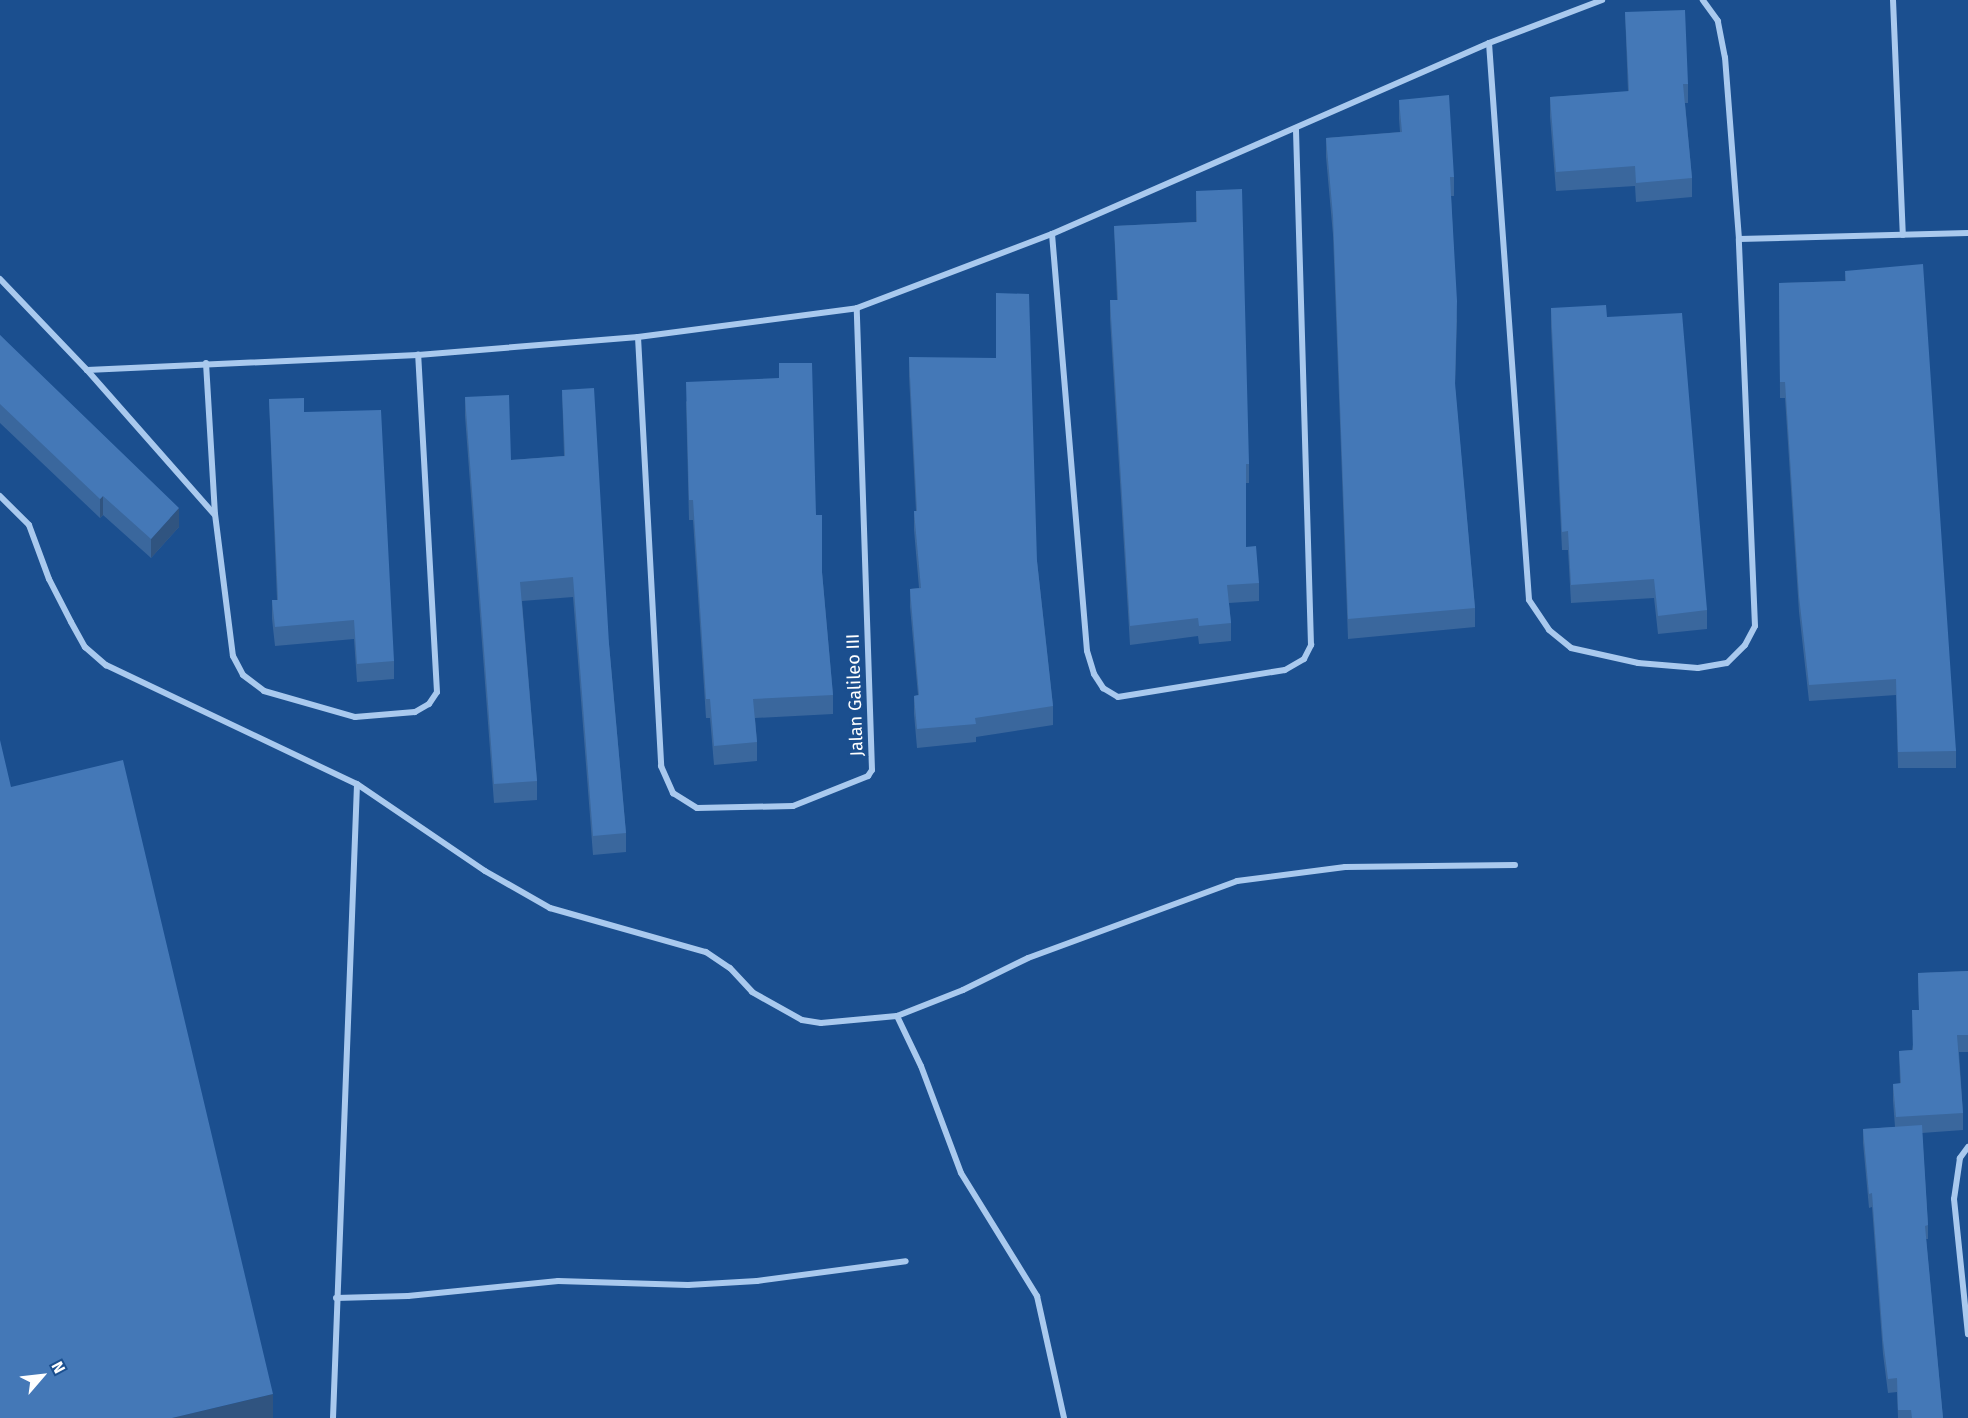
<!DOCTYPE html>
<style>
body{margin:0}
#map{position:relative;width:1968px;height:1418px;overflow:hidden;background:#1b4f8f;font-family:"Fira Sans",sans-serif}
div>[style]{position:absolute}
[style*='--x']{left:calc(var(--x)*1px);top:calc(var(--y)*1px);width:calc(var(--w)*1px);rotate:calc(var(--a)*1deg)}
.minor>*{height:6px;margin:-3px;padding:0 3px;transform-origin:3px;border-radius:3px;background:#a9c9ee}
.wall>*{inset:0;background:#3a679d}
.shaded-wall>*{inset:0;background:#305480}
.building>*{inset:0;background:#4478b7}
span{translate:-50% -50%;white-space:nowrap;text-align:center;line-height:1.15;-webkit-text-stroke:5px #1b4f8f;paint-order:stroke}
.street-label{font-size:18px;color:#fff}
.north{position:absolute;left:12px;top:1346px;width:60px;height:60px;-webkit-text-stroke:4px #1b4f8f;paint-order:stroke;rotate:62deg;font-size:16px;font-weight:700;line-height:24px;text-align:center;color:#fff}
.north::after{content:'';display:block;margin:auto;width:21px;height:27px;background:#fff;clip-path:polygon(50% 0,100% 100%,50% 72%,0 100%)}
</style>
<div id="map">
<div class="minor">
<div style="--x:1893;--y:0;--w:235;--a:87.6"></div>
<div style="--x:1489;--y:43;--w:558;--a:85.89"></div>
<div style="--x:1529;--y:600;--w:36;--a:56"></div>
<div style="--x:1549;--y:630;--w:28;--a:39"></div>
<div style="--x:1571;--y:648;--w:69;--a:12.6"></div>
<div style="--x:1638;--y:663;--w:60;--a:4.8"></div>
<div style="--x:1698;--y:668;--w:29;--a:-10"></div>
<div style="--x:1727;--y:663;--w:25;--a:-45"></div>
<div style="--x:1745;--y:645;--w:21;--a:-62"></div>
<div style="--x:1755;--y:626;--w:387;--a:-92.4"></div>
<div style="--x:1739;--y:239;--w:182;--a:-94.4"></div>
<div style="--x:1725;--y:58;--w:38;--a:-101"></div>
<div style="--x:1718;--y:21;--w:26;--a:-126"></div>
<div style="--x:1052;--y:234;--w:418;--a:85.2"></div>
<div style="--x:1087;--y:651;--w:24;--a:73"></div>
<div style="--x:1094;--y:674;--w:17;--a:57"></div>
<div style="--x:1103;--y:688;--w:17;--a:31"></div>
<div style="--x:1118;--y:697;--w:169;--a:-9.2"></div>
<div style="--x:1285;--y:670;--w:22;--a:-30"></div>
<div style="--x:1304;--y:659;--w:16;--a:-63"></div>
<div style="--x:1311;--y:645;--w:516;--a:-91.67"></div>
<div style="--x:1739;--y:239;--w:229;--a:-1.5"></div>
<div style="--x:0;--y:279;--w:126;--a:46.3"></div>
<div style="--x:87;--y:370;--w:192;--a:48.6"></div>
<div style="--x:638;--y:337;--w:430;--a:86.9"></div>
<div style="--x:661;--y:766;--w:30;--a:66"></div>
<div style="--x:673;--y:793;--w:28;--a:32"></div>
<div style="--x:697;--y:808;--w:96;--a:-1.2"></div>
<div style="--x:793;--y:806;--w:81;--a:-21.8"></div>
<div style="--x:868;--y:776;--w:7;--a:-56"></div>
<div style="--x:872;--y:770;--w:462;--a:-91.9"></div>
<div style="--x:206;--y:363;--w:151;--a:86.6"></div>
<div style="--x:215;--y:514;--w:143;--a:82.8"></div>
<div style="--x:233;--y:656;--w:21;--a:62"></div>
<div style="--x:243;--y:675;--w:26;--a:37"></div>
<div style="--x:264;--y:691;--w:95;--a:15.9"></div>
<div style="--x:355;--y:717;--w:60;--a:-4.8"></div>
<div style="--x:415;--y:712;--w:16;--a:-30"></div>
<div style="--x:429;--y:704;--w:14;--a:-56"></div>
<div style="--x:437;--y:692;--w:338;--a:-93.2"></div>
<div style="--x:87;--y:370;--w:331;--a:-2.6"></div>
<div style="--x:418;--y:355;--w:221;--a:-4.7"></div>
<div style="--x:638;--y:337;--w:221;--a:-7.5"></div>
<div style="--x:857;--y:308;--w:209;--a:-20.8"></div>
<div style="--x:1052;--y:234;--w:477;--a:-23.6"></div>
<div style="--x:1489;--y:43;--w:121;--a:-20.8"></div>
<div style="--x:0;--y:496;--w:41;--a:45"></div>
<div style="--x:29;--y:525;--w:58;--a:69.7"></div>
<div style="--x:49;--y:579;--w:48;--a:62.9"></div>
<div style="--x:71;--y:622;--w:29;--a:61"></div>
<div style="--x:85;--y:647;--w:28;--a:41"></div>
<div style="--x:106;--y:665;--w:278;--a:25.4"></div>
<div style="--x:357;--y:784;--w:155;--a:34.2"></div>
<div style="--x:485;--y:871;--w:75;--a:29.6"></div>
<div style="--x:550;--y:908;--w:162;--a:15.8"></div>
<div style="--x:706;--y:952;--w:29;--a:34"></div>
<div style="--x:730;--y:968;--w:33;--a:47"></div>
<div style="--x:752;--y:992;--w:57;--a:29.2"></div>
<div style="--x:802;--y:1020;--w:19;--a:9"></div>
<div style="--x:821;--y:1023;--w:76;--a:-5.3"></div>
<div style="--x:897;--y:1016;--w:71;--a:-21.5"></div>
<div style="--x:963;--y:990;--w:72;--a:-26.2"></div>
<div style="--x:1028;--y:958;--w:223;--a:-20.2"></div>
<div style="--x:1237;--y:881;--w:109;--a:-7.4"></div>
<div style="--x:1345;--y:867;--w:170;--a:-0.7"></div>
<div style="--x:897;--y:1016;--w:55;--a:64.4"></div>
<div style="--x:921;--y:1066;--w:114;--a:69.5"></div>
<div style="--x:961;--y:1173;--w:145;--a:58.3"></div>
<div style="--x:1037;--y:1296;--w:125;--a:77.5"></div>
<div style="--x:1968;--y:1147;--w:14;--a:126"></div>
<div style="--x:1960;--y:1158;--w:41;--a:98.3"></div>
<div style="--x:1954;--y:1199;--w:136;--a:84.1"></div>
<div style="--x:336;--y:1298;--w:72;--a:-1.6"></div>
<div style="--x:408;--y:1296;--w:151;--a:-5.7"></div>
<div style="--x:558;--y:1281;--w:130;--a:1.8"></div>
<div style="--x:688;--y:1285;--w:69;--a:-3.3"></div>
<div style="--x:757;--y:1281;--w:150;--a:-7.6"></div>
<div style="--x:333;--y:1418;--w:634;--a:-87.83"></div>
</div>
<div class="wall">
<div style="clip-path:polygon(1625px 12px,1688px 84px,1688px 103px,1685px 103px,1692px 178px,1692px 197px,1636px 202px,1635px 186px,1556px 191px,1550px 117px,1550px 97px,1628px 92px)"></div>
<div style="clip-path:polygon(1399px 100px,1454px 177px,1454px 196px,1451px 196px,1457px 321px,1455px 388px,1475px 608px,1475px 627px,1348px 639px,1333px 235px,1326px 157px,1326px 138px,1400px 132px,1399px 119px)"></div>
<div style="clip-path:polygon(1196px 191px,1249px 464px,1249px 483px,1246px 483px,1246px 547px,1259px 583px,1259px 601px,1229px 603px,1231px 623px,1231px 641px,1199px 644px,1198px 636px,1130px 645px,1110px 319px,1110px 300px,1117px 300px,1114px 226px,1196px 222px)"></div>
<div style="clip-path:polygon(1845px 271px,1956px 751px,1956px 768px,1898px 768px,1896px 695px,1809px 701px,1799px 612px,1785px 398px,1780px 398px,1779px 283px,1845px 281px)"></div>
<div style="clip-path:polygon(1551px 308px,1607px 317px,1707px 610px,1707px 629px,1658px 634px,1654px 598px,1571px 603px,1568px 550px,1562px 550px,1551px 327px)"></div>
<div style="clip-path:polygon(0 335px,179px 527px,151px 558px,103px 515px,100px 518px,0 423px)"></div>
<div style="clip-path:polygon(909px 357px,1037px 561px,1053px 706px,1053px 725px,976px 737px,976px 742px,917px 748px,914px 714px,914px 696px,918px 695px,910px 607px,910px 589px,919px 588px,914px 530px,914px 511px,916px 511px,909px 376px)"></div>
<div style="clip-path:polygon(562px 390px,609px 644px,626px 833px,626px 852px,593px 855px,573px 597px,522px 601px,537px 781px,537px 800px,494px 803px,465px 416px,465px 397px,511px 460px,564px 456px)"></div>
<div style="clip-path:polygon(269px 399px,304px 412px,394px 661px,394px 679px,357px 682px,354px 639px,275px 646px,272px 619px,272px 600px,277px 600px)"></div>
<div style="clip-path:polygon(686px 401px,816px 515px,822px 572px,833px 695px,833px 714px,755px 718px,757px 742px,757px 761px,714px 765px,710px 718px,706px 718px,693px 520px,689px 520px)"></div>
<div style="clip-path:polygon(1968px 971px,1968px 1052px,1959px 1052px,1963px 1113px,1963px 1130px,1922px 1133px,1928px 1225px,1928px 1239px,1926px 1239px,1943px 1418px,1898px 1418px,1897px 1392px,1888px 1393px,1883px 1354px,1872px 1207px,1869px 1208px,1863px 1143px,1863px 1129px,1895px 1127px,1893px 1101px,1893px 1084px,1900px 1084px,1899px 1051px,1912px 1050px,1919px 1010px,1918px 973px)"></div>
</div>
<div class="shaded-wall">
<div style="clip-path:polygon(103px 496px,103px 515px,100px 518px,100px 499px)"></div>
<div style="clip-path:polygon(179px 508px,179px 527px,151px 558px,151px 539px)"></div>
<div style="clip-path:polygon(273px 1394px,273px 1418px,172px 1418px)"></div>
</div>
<div class="building">
<div style="clip-path:polygon(1685px 10px,1688px 84px,1683px 84px,1692px 178px,1636px 183px,1635px 166px,1556px 172px,1550px 97px,1629px 91px,1625px 12px)"></div>
<div style="clip-path:polygon(1449px 95px,1454px 177px,1450px 177px,1457px 301px,1455px 383px,1475px 608px,1348px 619px,1333px 216px,1326px 138px,1402px 132px,1399px 100px)"></div>
<div style="clip-path:polygon(1242px 189px,1249px 464px,1246px 464px,1246px 547px,1256px 546px,1259px 583px,1227px 585px,1231px 623px,1199px 626px,1198px 618px,1130px 626px,1110px 300px,1118px 300px,1114px 226px,1197px 222px,1196px 191px)"></div>
<div style="clip-path:polygon(1923px 264px,1956px 751px,1898px 752px,1896px 679px,1809px 685px,1799px 596px,1785px 382px,1780px 382px,1779px 283px,1846px 281px,1845px 271px)"></div>
<div style="clip-path:polygon(996px 293px,1029px 294px,1037px 561px,1053px 706px,975px 718px,976px 724px,917px 729px,914px 696px,919px 695px,910px 589px,921px 588px,914px 511px,917px 511px,909px 357px,996px 358px)"></div>
<div style="clip-path:polygon(1606px 305px,1607px 317px,1682px 313px,1707px 610px,1658px 616px,1654px 579px,1571px 585px,1568px 531px,1562px 532px,1551px 308px)"></div>
<div style="clip-path:polygon(0 335px,179px 508px,151px 539px,103px 496px,100px 499px,0 404px)"></div>
<div style="clip-path:polygon(779px 363px,812px 363px,816px 515px,822px 515px,822px 572px,833px 695px,753px 699px,757px 742px,714px 746px,710px 699px,706px 699px,693px 500px,689px 500px,686px 382px,779px 378px)"></div>
<div style="clip-path:polygon(594px 388px,609px 644px,626px 833px,593px 836px,573px 577px,520px 582px,537px 781px,494px 784px,465px 397px,509px 395px,511px 460px,565px 456px,562px 390px)"></div>
<div style="clip-path:polygon(304px 398px,304px 412px,381px 410px,394px 661px,357px 664px,354px 620px,275px 627px,272px 600px,278px 600px,269px 399px)"></div>
<div style="clip-path:polygon(0 740px,11px 787px,123px 760px,273px 1394px,172px 1418px,0 1418px)"></div>
<div style="clip-path:polygon(1968px 971px,1968px 1035px,1957px 1035px,1963px 1113px,1896px 1117px,1893px 1084px,1901px 1083px,1899px 1051px,1913px 1050px,1912px 1010px,1919px 1010px,1918px 973px)"></div>
<div style="clip-path:polygon(1922px 1125px,1928px 1225px,1925px 1226px,1943px 1418px,1912px 1418px,1911px 1410px,1898px 1410px,1897px 1378px,1888px 1379px,1883px 1340px,1872px 1193px,1869px 1194px,1863px 1129px)"></div>
</div>
<div class="street-label">
<span style="left:855px;top:695px;rotate:-92deg">Jalan Galileo III</span>
</div>
<div class="north">N</div>
</div>
